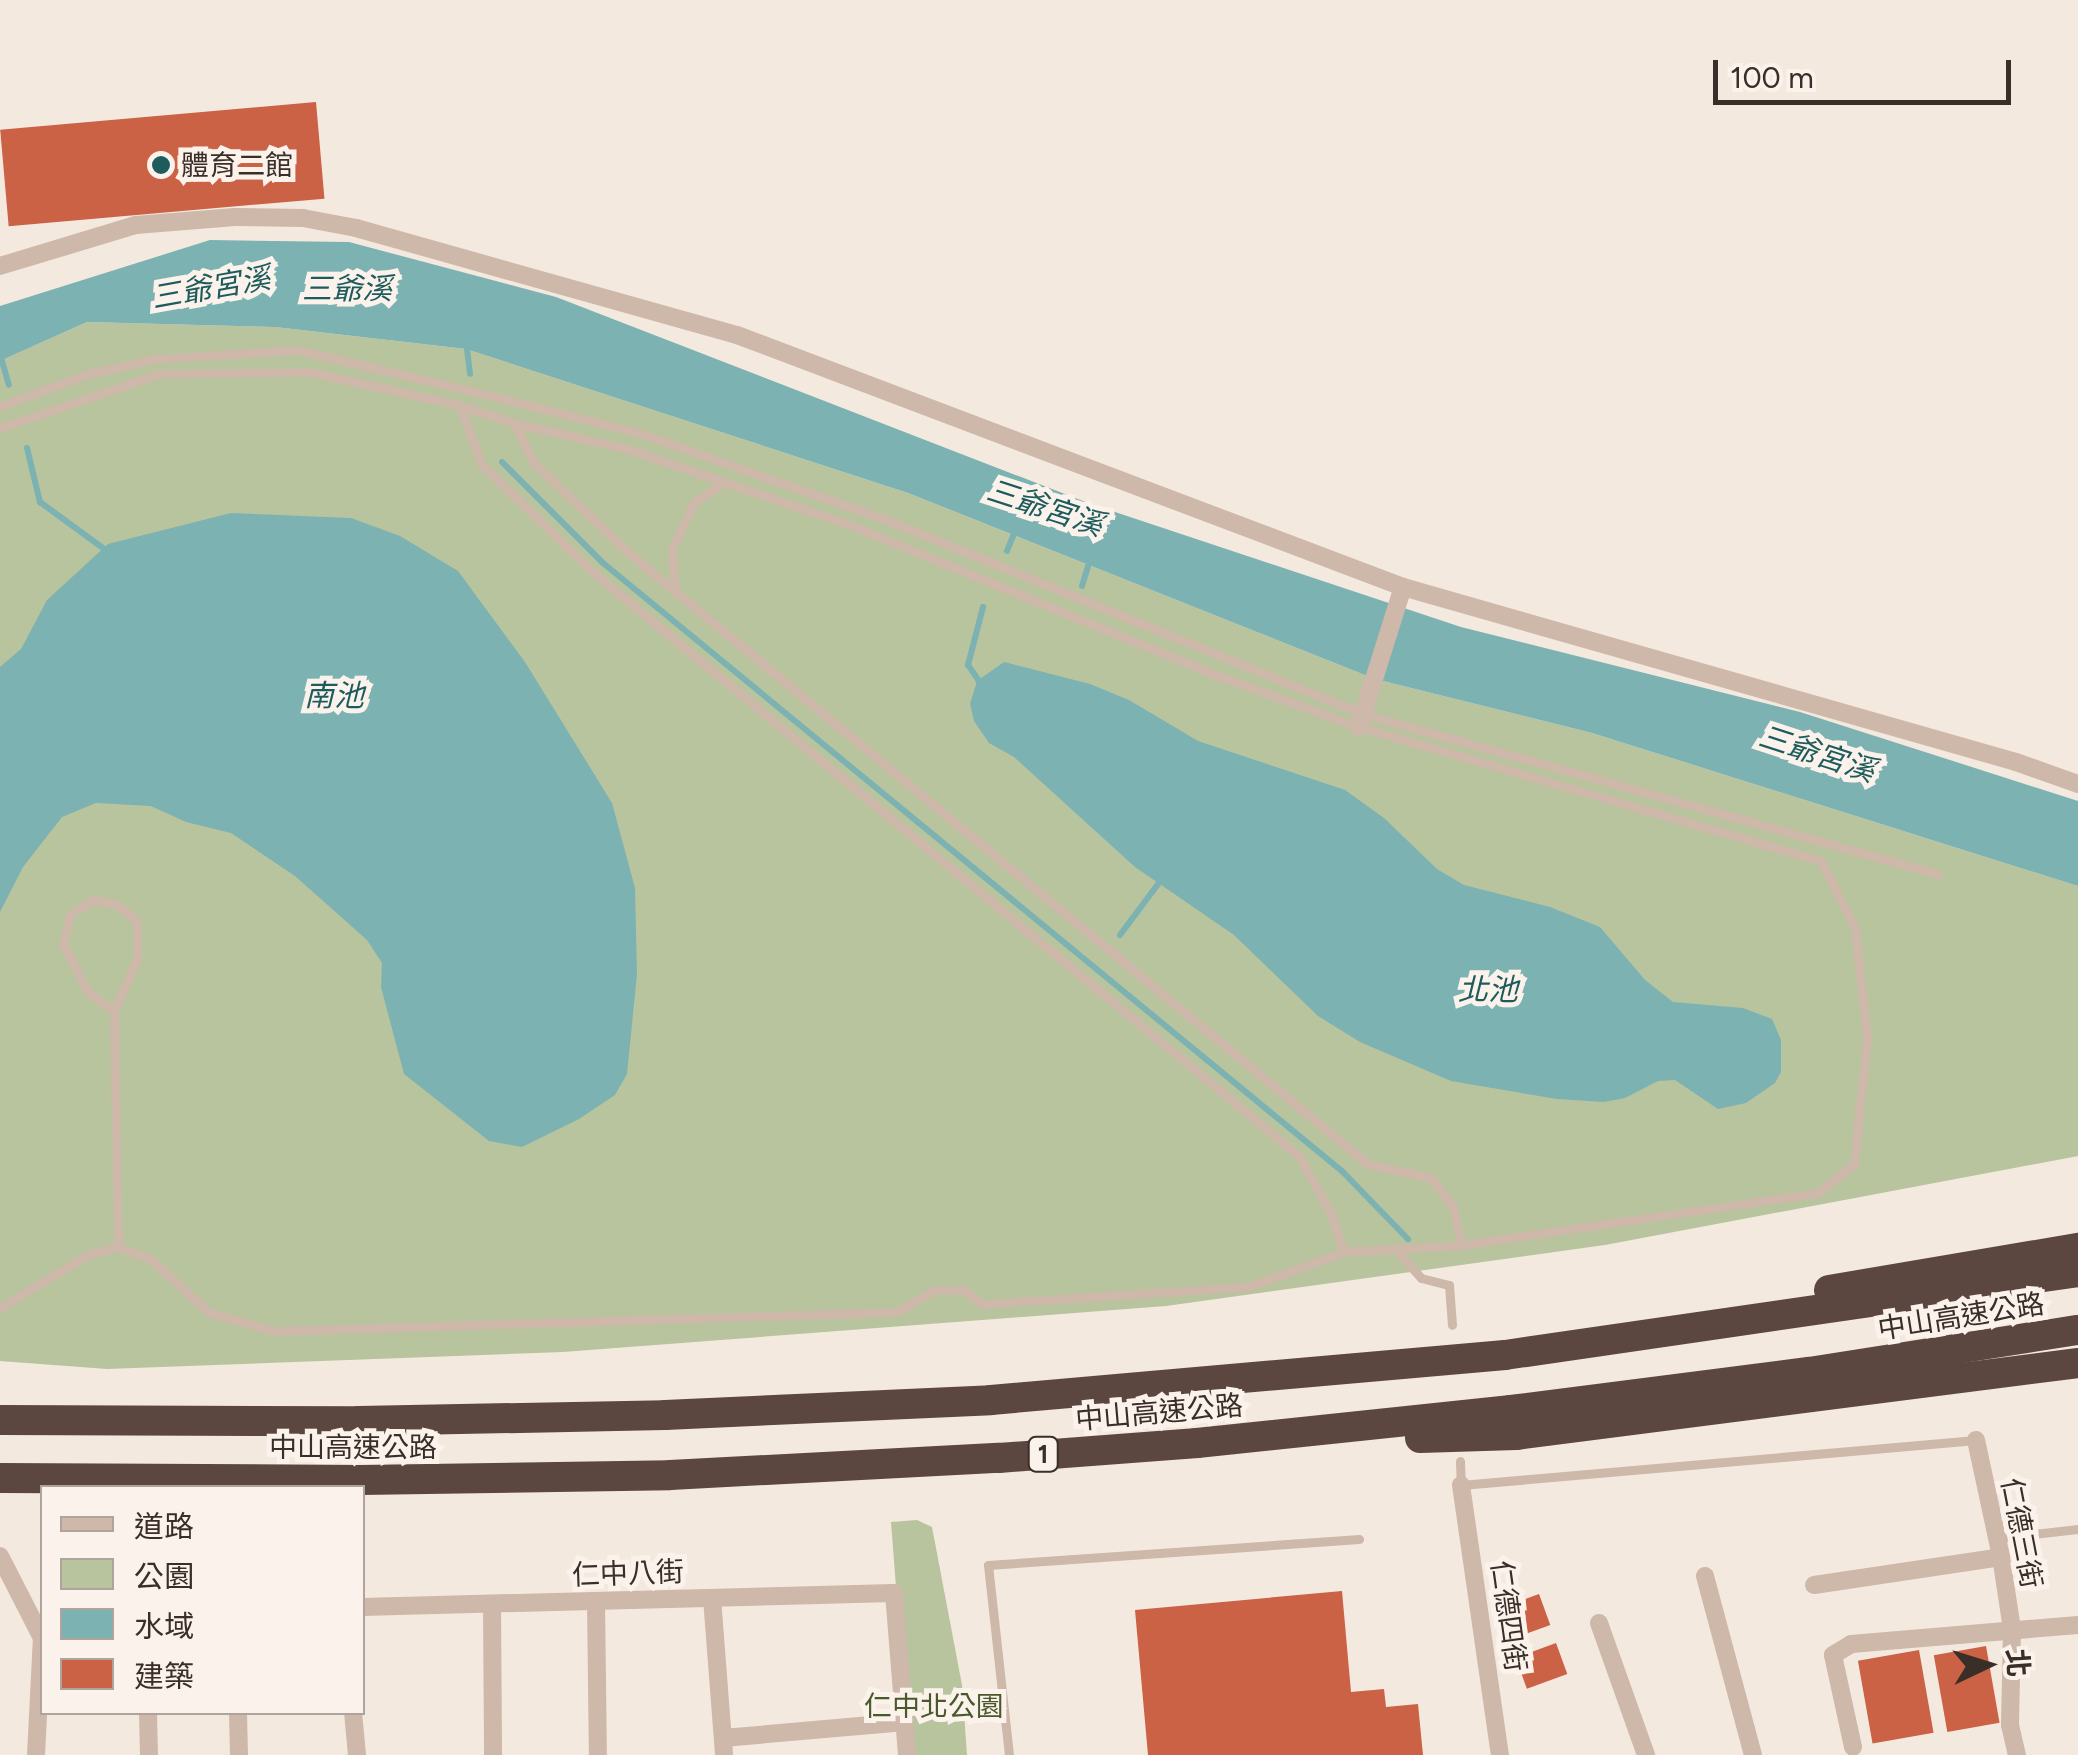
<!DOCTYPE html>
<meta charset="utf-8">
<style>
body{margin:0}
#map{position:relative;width:2078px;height:1755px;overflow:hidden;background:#f4e9de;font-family:Figtree,"Noto Sans TC",sans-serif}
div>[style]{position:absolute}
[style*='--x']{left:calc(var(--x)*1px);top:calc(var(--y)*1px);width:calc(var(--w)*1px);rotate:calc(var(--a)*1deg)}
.green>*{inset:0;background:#b8c49d}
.water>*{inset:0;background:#7cb2b2}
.stream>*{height:6px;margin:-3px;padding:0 3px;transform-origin:3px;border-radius:3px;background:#7cb2b2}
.building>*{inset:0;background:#cb6145;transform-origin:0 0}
.service>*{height:9px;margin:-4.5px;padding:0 4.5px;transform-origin:4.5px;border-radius:4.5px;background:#cdb8a9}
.minor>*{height:18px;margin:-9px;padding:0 9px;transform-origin:9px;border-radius:9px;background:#cdb8a9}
.motorway>*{height:30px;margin:-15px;padding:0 15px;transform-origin:15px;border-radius:15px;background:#5b4740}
.dots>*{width:28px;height:28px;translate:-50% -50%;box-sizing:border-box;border:5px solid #fbf3eb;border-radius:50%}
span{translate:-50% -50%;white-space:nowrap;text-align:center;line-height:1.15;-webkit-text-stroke:10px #fbf3eb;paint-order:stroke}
.shield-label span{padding:2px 8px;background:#fbf3eb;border:2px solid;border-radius:8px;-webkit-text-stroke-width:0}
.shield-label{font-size:25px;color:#3a2e29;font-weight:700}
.poi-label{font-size:28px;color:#3a2e29}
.left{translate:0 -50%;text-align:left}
.street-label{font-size:28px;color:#3a2e29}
.park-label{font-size:28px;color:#4a592c}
.water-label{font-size:30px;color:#1d5b5d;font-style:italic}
.legend{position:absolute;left:40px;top:1485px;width:325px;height:230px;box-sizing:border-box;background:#fbf3eb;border:2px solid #aea49d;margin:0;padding:12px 18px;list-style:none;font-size:30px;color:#3a2e29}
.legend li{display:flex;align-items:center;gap:20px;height:50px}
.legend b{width:50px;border:2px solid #aea49d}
.north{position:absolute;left:1938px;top:1615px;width:100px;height:100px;-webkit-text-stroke:8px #fbf3eb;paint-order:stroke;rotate:86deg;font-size:28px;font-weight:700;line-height:40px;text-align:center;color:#3a2e29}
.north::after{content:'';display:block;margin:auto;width:35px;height:45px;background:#3a2e29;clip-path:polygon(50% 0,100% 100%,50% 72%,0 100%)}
.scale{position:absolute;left:1713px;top:60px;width:298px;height:45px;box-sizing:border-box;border:5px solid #3a2e29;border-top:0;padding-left:12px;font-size:30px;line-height:35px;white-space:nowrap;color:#3a2e29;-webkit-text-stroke:8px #fbf3eb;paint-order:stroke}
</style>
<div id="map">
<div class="green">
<div style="clip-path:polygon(87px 322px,275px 327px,466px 349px,908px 493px,1375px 679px,1592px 733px,2078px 886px,2078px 1156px,1605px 1245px,1166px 1306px,563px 1352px,107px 1369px,0 1361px,0 361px)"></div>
<div style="clip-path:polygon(917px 1520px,932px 1527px,962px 1685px,967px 1755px,909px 1755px,891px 1522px)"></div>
</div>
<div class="water">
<div style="clip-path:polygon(210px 240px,349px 242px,556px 297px,1088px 503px,1461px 627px,1800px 712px,2078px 801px,2078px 886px,1592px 733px,1375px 679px,908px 493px,466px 349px,275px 327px,87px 322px,0 361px,0 306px)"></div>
<div style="clip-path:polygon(231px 513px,351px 518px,400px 536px,458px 571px,525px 662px,612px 803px,635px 888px,637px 974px,627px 1074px,615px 1095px,579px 1119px,522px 1147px,489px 1141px,404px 1074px,381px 987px,382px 963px,367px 940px,295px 876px,231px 833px,186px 822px,151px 806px,96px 803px,62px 817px,23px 867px,0 912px,0 667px,21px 649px,47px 600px,108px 544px)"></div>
<div style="clip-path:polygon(1004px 662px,1090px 684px,1129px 700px,1198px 741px,1345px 790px,1384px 818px,1437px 869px,1464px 885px,1550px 907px,1600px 927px,1645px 980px,1673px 1002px,1743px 1008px,1772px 1019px,1781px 1040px,1781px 1072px,1775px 1083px,1746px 1103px,1718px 1109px,1675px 1080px,1658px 1081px,1625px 1098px,1604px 1102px,1557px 1099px,1451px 1081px,1360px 1042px,1318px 1016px,1234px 935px,1135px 867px,1014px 757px,989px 743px,974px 721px,970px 704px,977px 681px)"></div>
</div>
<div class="stream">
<div style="--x:466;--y:341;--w:33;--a:83"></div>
<div style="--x:0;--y:354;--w:32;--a:74"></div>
<div style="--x:27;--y:448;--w:56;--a:76.5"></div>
<div style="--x:40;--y:502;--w:83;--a:36.2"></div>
<div style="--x:502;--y:462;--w:143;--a:45"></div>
<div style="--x:603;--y:563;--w:957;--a:39.45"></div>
<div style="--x:1342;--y:1171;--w:95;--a:45.9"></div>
<div style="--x:1007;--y:551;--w:24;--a:-68"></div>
<div style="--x:1082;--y:586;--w:28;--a:-73"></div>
<div style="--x:983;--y:687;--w:27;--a:-124"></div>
<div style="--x:968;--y:665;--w:60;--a:-75.5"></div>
<div style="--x:1120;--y:935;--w:74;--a:-53.3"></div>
</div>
<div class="building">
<div style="left:316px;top:102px;width:97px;height:317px;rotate:85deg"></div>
<div style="clip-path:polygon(1342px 1591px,1351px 1692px,1384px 1689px,1386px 1707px,1418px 1704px,1423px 1755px,1148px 1755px,1135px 1610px)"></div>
<div style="left:1539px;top:1594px;width:33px;height:44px;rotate:70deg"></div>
<div style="left:1556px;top:1643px;width:33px;height:43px;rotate:70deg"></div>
<div style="left:1986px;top:1646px;width:78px;height:53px;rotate:80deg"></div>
<div style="left:1919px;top:1650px;width:84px;height:62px;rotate:80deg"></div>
</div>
<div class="service">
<div style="--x:459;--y:405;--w:64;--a:69"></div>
<div style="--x:482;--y:465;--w:156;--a:44"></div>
<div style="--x:594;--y:573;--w:915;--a:39.59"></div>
<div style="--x:1299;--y:1156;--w:66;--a:61.1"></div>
<div style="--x:1331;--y:1214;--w:40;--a:71.1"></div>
<div style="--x:0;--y:406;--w:94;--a:-20"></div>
<div style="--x:88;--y:374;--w:68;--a:-12.8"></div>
<div style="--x:154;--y:359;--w:144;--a:-3.6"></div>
<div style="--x:298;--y:350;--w:187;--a:13.3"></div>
<div style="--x:480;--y:393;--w:164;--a:14.1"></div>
<div style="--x:639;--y:433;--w:263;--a:19.3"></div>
<div style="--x:887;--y:520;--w:514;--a:22.17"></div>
<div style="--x:1363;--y:714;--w:597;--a:15.55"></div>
<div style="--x:0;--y:428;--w:168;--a:-18.8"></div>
<div style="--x:159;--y:374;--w:151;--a:-0.8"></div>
<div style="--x:310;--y:372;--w:153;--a:12.5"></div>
<div style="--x:459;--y:405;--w:58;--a:18.1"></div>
<div style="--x:514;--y:423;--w:45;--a:63.4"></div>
<div style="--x:534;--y:463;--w:132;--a:43.5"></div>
<div style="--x:630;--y:554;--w:957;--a:39.58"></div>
<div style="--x:1368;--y:1164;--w:65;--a:12.5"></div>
<div style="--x:1431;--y:1178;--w:36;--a:52"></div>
<div style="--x:1453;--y:1206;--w:40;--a:78"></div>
<div style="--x:675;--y:592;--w:43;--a:-94"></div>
<div style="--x:672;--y:549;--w:52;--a:-64.9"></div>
<div style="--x:694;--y:502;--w:37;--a:-33"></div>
<div style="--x:114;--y:1011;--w:32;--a:-144"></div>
<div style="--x:88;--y:992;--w:54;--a:-117.5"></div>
<div style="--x:63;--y:944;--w:31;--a:-77"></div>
<div style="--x:70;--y:914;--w:27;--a:-31"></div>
<div style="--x:93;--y:900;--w:23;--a:10"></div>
<div style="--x:116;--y:904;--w:27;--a:39"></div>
<div style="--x:137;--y:921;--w:38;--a:90"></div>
<div style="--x:137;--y:959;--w:57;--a:113.9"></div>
<div style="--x:114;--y:1011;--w:236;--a:89"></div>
<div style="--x:1395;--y:1249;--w:39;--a:48"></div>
<div style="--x:1421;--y:1278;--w:29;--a:14"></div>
<div style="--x:1449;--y:1285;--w:40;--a:85.7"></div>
<div style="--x:0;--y:1308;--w:104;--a:-31.2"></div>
<div style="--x:89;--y:1254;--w:30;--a:-14"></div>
<div style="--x:118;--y:1247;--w:35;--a:20"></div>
<div style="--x:151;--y:1259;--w:78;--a:42.9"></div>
<div style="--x:208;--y:1312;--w:68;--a:16.3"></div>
<div style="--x:273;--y:1331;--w:624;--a:-1.74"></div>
<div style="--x:897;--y:1312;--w:43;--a:-30.7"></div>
<div style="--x:934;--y:1290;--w:30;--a:0"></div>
<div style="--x:964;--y:1290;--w:23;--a:38"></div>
<div style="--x:982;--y:1304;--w:266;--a:-3.7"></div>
<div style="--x:1247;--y:1287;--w:103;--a:-19.8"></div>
<div style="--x:1344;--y:1252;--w:117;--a:-3.4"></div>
<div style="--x:1461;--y:1245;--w:361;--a:-8.3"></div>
<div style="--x:1818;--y:1193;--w:46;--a:-38.9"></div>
<div style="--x:1854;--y:1164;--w:126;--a:-84.1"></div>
<div style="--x:1867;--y:1039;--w:112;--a:-96.2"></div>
<div style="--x:1855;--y:928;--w:75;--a:-116.9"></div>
<div style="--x:1821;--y:861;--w:481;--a:-163.8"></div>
<div style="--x:1359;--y:727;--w:152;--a:-160"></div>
<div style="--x:1216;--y:675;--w:399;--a:-157.7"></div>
<div style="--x:847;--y:524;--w:231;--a:-161.1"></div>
<div style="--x:628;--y:449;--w:117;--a:-167.2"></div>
<div style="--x:1460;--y:1461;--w:24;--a:88"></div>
<div style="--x:1461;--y:1485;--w:517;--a:-4.99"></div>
<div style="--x:1998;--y:1538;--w:81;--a:-6.4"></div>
<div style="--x:1009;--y:1755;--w:191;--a:-96.3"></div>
<div style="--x:988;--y:1565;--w:372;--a:-4"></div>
</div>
<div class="minor">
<div style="--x:0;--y:266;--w:142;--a:-16.8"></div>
<div style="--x:136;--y:225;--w:99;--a:-4.6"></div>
<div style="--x:235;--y:217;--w:68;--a:0.8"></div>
<div style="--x:303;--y:218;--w:54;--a:10.7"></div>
<div style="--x:356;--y:228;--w:396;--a:15.7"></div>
<div style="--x:737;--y:335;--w:712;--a:20.73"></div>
<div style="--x:1403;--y:587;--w:637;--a:15.93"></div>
<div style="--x:2016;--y:762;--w:66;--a:19.5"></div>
<div style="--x:1359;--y:727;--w:147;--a:-72.6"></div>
<div style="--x:1976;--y:1440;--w:120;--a:77.9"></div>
<div style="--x:2001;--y:1557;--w:73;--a:81.3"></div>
<div style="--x:2012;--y:1629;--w:96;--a:91.2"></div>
<div style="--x:2010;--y:1725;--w:31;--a:77"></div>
<div style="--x:1461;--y:1485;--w:273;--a:81.8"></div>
<div style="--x:0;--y:1556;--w:92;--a:62.9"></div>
<div style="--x:1705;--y:1576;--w:185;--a:75"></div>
<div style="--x:1814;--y:1585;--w:189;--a:-8.5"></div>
<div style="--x:712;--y:1598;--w:157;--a:85.6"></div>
<div style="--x:596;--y:1601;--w:154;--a:89.3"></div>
<div style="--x:492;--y:1604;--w:151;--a:89.6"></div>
<div style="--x:362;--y:1607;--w:532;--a:-1.51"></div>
<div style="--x:894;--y:1593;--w:163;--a:85.4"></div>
<div style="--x:1599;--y:1623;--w:140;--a:70.4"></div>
<div style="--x:148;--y:1712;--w:43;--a:88.7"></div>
<div style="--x:238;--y:1712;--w:43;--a:88.7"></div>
<div style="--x:353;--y:1712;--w:43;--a:84.7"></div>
<div style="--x:723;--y:1738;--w:183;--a:-5"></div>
<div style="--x:1853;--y:1747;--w:94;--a:-102.3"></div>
<div style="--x:1833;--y:1655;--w:21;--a:-31"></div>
<div style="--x:1851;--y:1644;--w:228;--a:-4.8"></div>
<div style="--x:36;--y:1755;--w:117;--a:-87.1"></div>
</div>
<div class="motorway">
<div style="--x:1829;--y:1290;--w:253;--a:-9.6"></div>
<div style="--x:0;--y:1420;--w:359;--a:0.2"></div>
<div style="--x:359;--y:1421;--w:306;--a:-1.1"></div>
<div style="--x:665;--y:1415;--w:326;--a:-2.6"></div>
<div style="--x:991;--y:1400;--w:516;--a:-5"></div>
<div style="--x:1505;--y:1355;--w:579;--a:-8.24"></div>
<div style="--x:1420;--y:1438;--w:96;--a:-1.8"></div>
<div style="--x:1516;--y:1435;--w:567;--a:-7.3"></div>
<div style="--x:0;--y:1478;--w:361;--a:0.3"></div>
<div style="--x:361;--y:1480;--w:309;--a:-0.9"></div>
<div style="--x:670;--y:1475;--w:329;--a:-3"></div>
<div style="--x:999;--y:1458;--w:199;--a:-4.3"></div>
<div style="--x:1197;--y:1443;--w:316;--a:-6"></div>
<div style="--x:1511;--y:1410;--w:300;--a:-7.3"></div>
<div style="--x:1809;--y:1372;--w:272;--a:-8.9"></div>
</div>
<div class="dots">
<div style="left:161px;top:165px;background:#1d5b5d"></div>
</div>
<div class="shield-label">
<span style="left:1043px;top:1454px">1</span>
</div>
<div class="poi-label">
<span class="left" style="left:181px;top:165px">體育二館</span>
</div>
<div class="street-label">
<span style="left:1961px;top:1316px;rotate:-9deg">中山高速公路</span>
<span style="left:1159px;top:1412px;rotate:-5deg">中山高速公路</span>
<span style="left:353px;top:1447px">中山高速公路</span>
<span style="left:2022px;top:1533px;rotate:79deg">仁德三街</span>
<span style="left:628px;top:1573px;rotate:-2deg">仁中八街</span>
<span style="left:1509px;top:1616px;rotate:82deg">仁德四街</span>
</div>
<div class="park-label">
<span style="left:934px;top:1706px">仁中北公園</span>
</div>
<div class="water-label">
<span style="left:211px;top:288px;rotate:-10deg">三爺宮溪</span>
<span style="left:347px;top:289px">三爺溪</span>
<span style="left:1045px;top:508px;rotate:18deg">三爺宮溪</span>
<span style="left:334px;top:696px">南池</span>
<span style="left:1817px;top:754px;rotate:18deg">三爺宮溪</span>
<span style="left:1488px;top:990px">北池</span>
</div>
<ul class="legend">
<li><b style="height:12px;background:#cdb8a9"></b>道路</li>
<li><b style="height:28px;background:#b8c49d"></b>公園</li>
<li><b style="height:28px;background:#7cb2b2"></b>水域</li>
<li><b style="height:28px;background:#cb6145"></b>建築</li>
</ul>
<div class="north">北</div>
<div class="scale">100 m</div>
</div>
